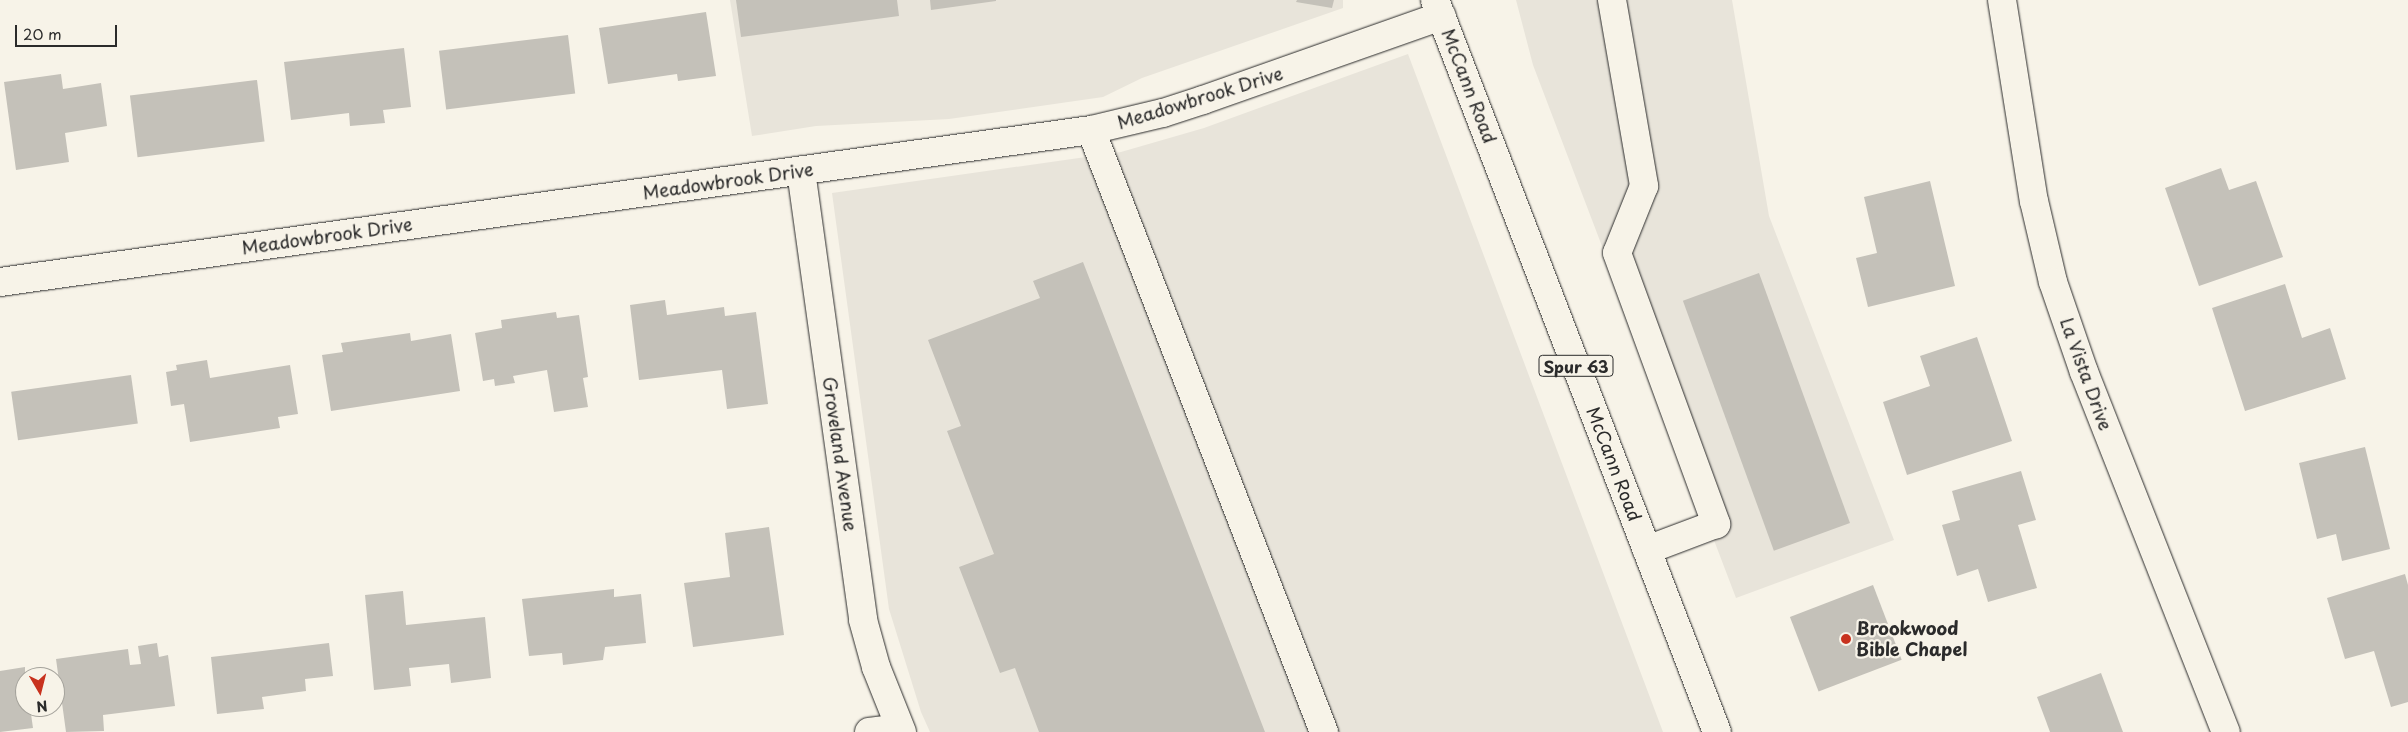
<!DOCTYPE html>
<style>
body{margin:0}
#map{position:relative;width:2408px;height:732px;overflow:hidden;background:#f7f3e8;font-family:"Playpen Sans",sans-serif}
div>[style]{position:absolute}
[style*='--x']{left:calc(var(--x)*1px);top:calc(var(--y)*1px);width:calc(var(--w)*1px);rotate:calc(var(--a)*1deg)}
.built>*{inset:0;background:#e8e4da}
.building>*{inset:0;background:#c4c1b9;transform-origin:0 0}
.roads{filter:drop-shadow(0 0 1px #2b2b2b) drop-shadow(0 0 1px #2b2b2b)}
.minor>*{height:28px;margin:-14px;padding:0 14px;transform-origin:14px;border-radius:14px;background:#f7f3e8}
.major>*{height:28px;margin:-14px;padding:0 14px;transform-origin:14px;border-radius:14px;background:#f7f3e8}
.dots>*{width:14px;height:14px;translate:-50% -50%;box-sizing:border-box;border:2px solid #f7f3e8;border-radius:50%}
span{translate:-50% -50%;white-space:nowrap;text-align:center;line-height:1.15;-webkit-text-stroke:4.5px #f7f3e8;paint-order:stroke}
.shield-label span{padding:1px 4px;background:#f7f3e8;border:1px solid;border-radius:4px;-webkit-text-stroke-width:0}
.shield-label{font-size:16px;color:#2b2b2b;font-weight:700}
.street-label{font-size:18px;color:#2b2b2b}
.poi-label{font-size:18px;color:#2b2b2b;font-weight:700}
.left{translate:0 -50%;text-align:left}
.north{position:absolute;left:15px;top:667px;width:50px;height:50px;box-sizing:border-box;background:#f7f3e8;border:1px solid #a5a39c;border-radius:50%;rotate:172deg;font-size:14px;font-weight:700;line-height:20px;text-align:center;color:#2b2b2b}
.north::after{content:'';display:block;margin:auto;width:18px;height:22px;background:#c8321e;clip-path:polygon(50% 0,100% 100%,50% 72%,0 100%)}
.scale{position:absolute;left:15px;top:25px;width:102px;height:22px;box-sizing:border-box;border:2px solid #2b2b2b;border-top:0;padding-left:6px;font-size:15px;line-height:18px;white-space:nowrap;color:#2b2b2b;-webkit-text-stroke:4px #f7f3e8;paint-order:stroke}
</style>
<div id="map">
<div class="built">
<div style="clip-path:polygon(730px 0,1343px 0,1343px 8px,1142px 78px,1103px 97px,949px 119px,816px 126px,752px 136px)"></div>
<div style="clip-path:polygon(1516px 0,1732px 0,1769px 216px,1894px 540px,1736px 598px,1533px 65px)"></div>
<div style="clip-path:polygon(1408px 54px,1663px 732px,930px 732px,921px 712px,889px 609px,832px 193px,1121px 152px,1204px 128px)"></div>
</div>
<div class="building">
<div style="clip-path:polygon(736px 0,897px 0,899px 16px,741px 37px)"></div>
<div style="clip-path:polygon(930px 0,996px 0,996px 1px,931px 10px)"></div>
<div style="clip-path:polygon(1297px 0,1334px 0,1332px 8px,1296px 2px)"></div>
<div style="clip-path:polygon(706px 12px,716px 76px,678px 81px,677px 74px,608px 84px,599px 28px)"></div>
<div style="left:568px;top:35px;width:59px;height:130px;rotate:83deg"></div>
<div style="clip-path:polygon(404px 48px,411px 107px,383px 110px,385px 123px,350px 126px,349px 113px,291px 120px,284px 62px)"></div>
<div style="clip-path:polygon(61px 74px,63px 89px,101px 83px,107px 126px,65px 133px,69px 162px,16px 170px,4px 82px)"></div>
<div style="left:257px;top:80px;width:62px;height:128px;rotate:83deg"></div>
<div style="clip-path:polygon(2221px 168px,2229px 190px,2256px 181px,2283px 257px,2199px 286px,2165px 188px)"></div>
<div style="clip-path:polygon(1930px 181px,1955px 286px,1868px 307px,1856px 258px,1877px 253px,1864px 197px)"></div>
<div style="clip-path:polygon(1083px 262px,1265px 732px,1039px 732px,1015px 668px,1000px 673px,959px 567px,994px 554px,947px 431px,961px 426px,928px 340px,1040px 298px,1033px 281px)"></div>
<div style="left:1759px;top:273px;width:266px;height:81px;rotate:70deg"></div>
<div style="clip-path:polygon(2285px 284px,2302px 338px,2330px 328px,2346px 379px,2245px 411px,2212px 308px)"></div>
<div style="clip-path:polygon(665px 300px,667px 315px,724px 307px,725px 316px,756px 312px,768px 404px,727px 409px,722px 370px,639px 380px,630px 305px)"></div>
<div style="clip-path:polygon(556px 312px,557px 318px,579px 315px,588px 377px,583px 378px,588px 407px,554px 412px,547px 370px,513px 376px,515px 383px,495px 386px,494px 379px,483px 381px,475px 333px,502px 328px,501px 320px)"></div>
<div style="clip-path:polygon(410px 333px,411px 341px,451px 334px,460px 391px,331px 411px,322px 355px,343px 352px,341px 343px)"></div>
<div style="clip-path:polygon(1977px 337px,2012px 441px,1907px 475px,1883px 402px,1930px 386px,1920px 356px)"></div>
<div style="clip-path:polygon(207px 360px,210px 378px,290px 365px,298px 414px,278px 417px,280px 428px,190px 442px,184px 404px,171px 406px,166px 372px,177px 370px,176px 365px)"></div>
<div style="left:131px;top:375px;width:49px;height:121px;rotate:82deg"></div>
<div style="clip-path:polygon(2365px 447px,2390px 549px,2342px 561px,2336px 534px,2317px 539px,2299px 463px)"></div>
<div style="clip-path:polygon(2021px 471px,2036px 520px,2018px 525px,2037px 588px,1988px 602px,1978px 569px,1957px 576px,1942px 525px,1960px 520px,1952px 491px)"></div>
<div style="clip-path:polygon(769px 527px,784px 635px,693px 647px,684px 583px,730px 577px,725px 533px)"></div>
<div style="clip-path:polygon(2405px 574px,2408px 585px,2408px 702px,2391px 707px,2374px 651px,2345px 659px,2327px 598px)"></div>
<div style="left:1873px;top:585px;width:80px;height:89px;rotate:69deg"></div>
<div style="clip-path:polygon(614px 589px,614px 597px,641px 594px,646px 643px,605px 647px,603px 660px,563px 665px,562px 653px,529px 656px,522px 599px)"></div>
<div style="clip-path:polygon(403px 591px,406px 625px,485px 617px,491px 678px,451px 683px,449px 664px,409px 668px,411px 686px,374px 690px,365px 595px)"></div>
<div style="clip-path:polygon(157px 643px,159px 657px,168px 655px,175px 706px,103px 715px,104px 731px,66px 732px,56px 659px,128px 649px,130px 665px,141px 664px,138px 646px)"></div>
<div style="clip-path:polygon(329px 643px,333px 676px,305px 679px,306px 691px,262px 697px,264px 709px,217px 714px,211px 657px)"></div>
<div style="clip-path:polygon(25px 667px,25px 707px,30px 707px,33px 728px,0 732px,0 671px)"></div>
<div style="clip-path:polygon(2101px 673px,2123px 732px,2050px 732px,2037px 697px)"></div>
</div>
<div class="roads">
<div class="minor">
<div style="--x:1612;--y:0;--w:189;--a:80.2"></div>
<div style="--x:1644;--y:186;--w:72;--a:111.9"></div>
<div style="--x:1617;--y:253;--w:289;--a:69.9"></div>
<div style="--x:1716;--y:524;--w:74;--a:159.4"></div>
<div style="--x:2002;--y:0;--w:204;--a:81"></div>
<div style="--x:2034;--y:201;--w:83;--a:76.8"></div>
<div style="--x:2053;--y:282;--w:95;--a:71"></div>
<div style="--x:2084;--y:372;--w:387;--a:68.5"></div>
<div style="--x:1091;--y:130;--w:646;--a:68.84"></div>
<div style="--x:801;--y:171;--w:453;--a:82.1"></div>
<div style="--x:863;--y:620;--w:49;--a:74.5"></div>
<div style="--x:876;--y:667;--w:70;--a:68.2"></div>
<div style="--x:0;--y:282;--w:1102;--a:-7.93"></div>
<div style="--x:1091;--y:130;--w:74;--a:-13.3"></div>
<div style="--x:1163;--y:113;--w:42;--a:-18"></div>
<div style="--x:1203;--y:100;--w:253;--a:-19.4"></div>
<div style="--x:869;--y:732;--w:31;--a:-7"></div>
</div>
<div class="major">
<div style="--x:1435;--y:0;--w:784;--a:68.93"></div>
</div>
</div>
<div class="dots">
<div style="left:1846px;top:639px;background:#c8321e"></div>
</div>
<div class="shield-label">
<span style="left:1576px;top:366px">Spur 63</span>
</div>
<div class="street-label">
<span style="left:1469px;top:86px;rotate:69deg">McCann Road</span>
<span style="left:1200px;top:98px;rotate:-17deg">Meadowbrook Drive</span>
<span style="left:728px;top:181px;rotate:-8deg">Meadowbrook Drive</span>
<span style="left:327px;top:236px;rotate:-8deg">Meadowbrook Drive</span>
<span style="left:2086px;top:374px;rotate:70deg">La Vista Drive</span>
<span style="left:840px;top:454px;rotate:82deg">Groveland Avenue</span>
<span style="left:1614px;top:464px;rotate:69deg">McCann Road</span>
</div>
<div class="poi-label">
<span class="left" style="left:1856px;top:639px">Brookwood<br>Bible Chapel</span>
</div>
<div class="north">N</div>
<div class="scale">20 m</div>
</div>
